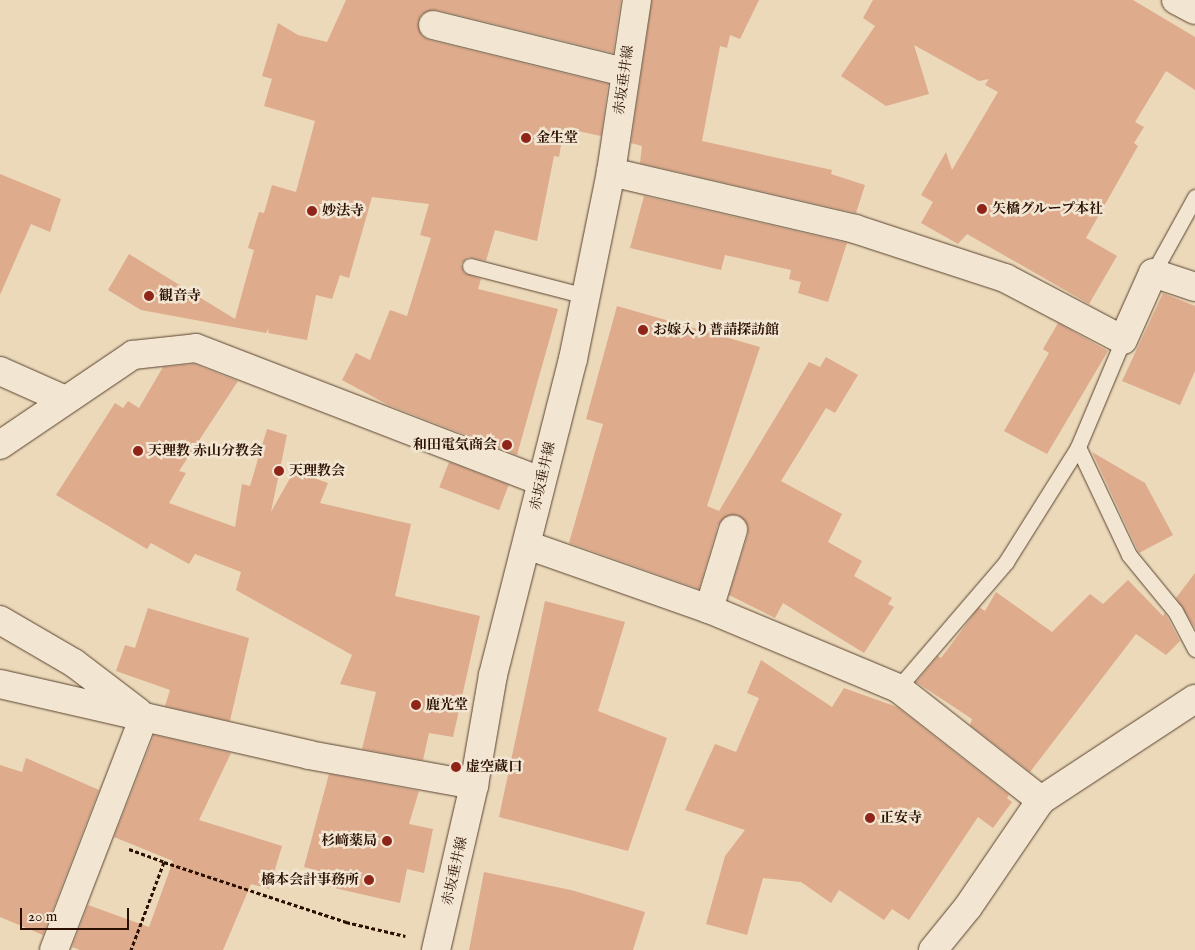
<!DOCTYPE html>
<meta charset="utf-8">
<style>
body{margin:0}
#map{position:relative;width:1195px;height:950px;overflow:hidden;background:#ebd9ba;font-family:"IM FELL English","Noto Serif JP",serif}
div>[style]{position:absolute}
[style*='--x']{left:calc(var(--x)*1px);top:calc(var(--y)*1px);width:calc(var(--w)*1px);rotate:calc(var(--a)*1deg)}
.building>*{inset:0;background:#deab8d;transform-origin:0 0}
.path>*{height:3px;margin-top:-1.5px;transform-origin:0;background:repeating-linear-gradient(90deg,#2b0f01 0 4px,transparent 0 6.5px)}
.roads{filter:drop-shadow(0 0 1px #5b422f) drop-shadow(0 0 1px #5b422f)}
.lane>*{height:15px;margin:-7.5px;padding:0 7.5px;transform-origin:7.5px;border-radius:7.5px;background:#f2e6d2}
.street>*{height:28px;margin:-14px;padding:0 14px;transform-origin:14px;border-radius:14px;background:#f2e6d2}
.secondary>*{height:28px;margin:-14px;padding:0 14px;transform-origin:14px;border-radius:14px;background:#f2e6d2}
.dots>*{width:14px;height:14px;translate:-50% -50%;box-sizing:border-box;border:2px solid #f2e6d2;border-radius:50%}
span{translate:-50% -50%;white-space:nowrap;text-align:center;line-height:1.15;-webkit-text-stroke:5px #f2e6d2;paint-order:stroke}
.street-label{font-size:14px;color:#2b0f01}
.poi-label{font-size:14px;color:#2b0f01;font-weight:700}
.left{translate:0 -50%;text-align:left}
.right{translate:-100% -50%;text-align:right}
.scale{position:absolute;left:20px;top:908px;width:109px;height:22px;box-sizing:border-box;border:2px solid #2b0f01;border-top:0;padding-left:6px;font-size:15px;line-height:18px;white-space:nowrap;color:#2b0f01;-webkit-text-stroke:4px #f2e6d2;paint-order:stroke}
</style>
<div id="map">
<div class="building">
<div style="clip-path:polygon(346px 0,621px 0,613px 53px,437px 10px,422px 14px,418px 22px,422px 36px,429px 40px,608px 84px,601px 136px,564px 128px,559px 157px,554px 156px,537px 241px,495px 230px,486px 261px,468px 257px,461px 264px,464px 273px,481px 279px,478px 289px,558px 309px,517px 455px,388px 405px,342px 380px,356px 353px,370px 360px,390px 310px,407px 316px,431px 238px,420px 235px,429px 204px,372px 197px,349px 278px,340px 275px,332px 299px,316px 295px,307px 340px,268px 333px,269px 328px,266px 333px,141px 310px,108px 290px,129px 254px,235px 319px,254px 250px,248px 248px,259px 212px,264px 213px,272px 185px,296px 192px,315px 121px,264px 106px,272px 79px,262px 76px,278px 23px,298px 35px,327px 42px)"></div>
<div style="clip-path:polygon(652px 0,759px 0,740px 39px,730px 35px,727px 48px,720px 46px,702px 141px,832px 170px,831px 174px,865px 185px,856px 213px,640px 163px,642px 146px,631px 143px)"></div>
<div style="clip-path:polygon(873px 0,1133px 0,1195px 37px,1195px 90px,1166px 71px,1135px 122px,1144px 127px,1134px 143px,1138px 146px,1086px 238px,1117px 256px,1089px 304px,967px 234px,958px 244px,921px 223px,933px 202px,921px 195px,946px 152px,952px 170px,998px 92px,985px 85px,989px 79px,979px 81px,914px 45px,929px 94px,886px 106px,841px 76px,875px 26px,863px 18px)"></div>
<div style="clip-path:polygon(0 174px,61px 199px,50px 232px,31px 224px,0 295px)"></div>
<div style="clip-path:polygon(644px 196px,847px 243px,828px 302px,798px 293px,801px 282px,789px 279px,791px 270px,725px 255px,721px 270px,630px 248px)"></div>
<div style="clip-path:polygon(1163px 293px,1195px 306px,1195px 371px,1180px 405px,1122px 381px)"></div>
<div style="clip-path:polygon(617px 306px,760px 347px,707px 506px,719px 511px,809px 362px,820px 367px,826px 357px,858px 375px,835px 413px,826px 408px,781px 481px,842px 514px,828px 542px,862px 561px,854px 576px,892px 598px,888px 604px,894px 607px,864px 653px,783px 603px,775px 618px,729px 595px,748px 534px,748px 526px,738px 515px,729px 515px,718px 525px,699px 589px,569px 543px,603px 424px,586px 419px)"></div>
<div style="clip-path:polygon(1058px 323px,1108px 351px,1047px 454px,1004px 431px,1049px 353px,1043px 349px)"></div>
<div style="clip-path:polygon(194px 364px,238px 381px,179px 471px,186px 473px,169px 503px,235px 527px,242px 484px,250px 486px,267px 429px,287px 435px,271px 512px,294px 471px,328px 483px,320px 503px,411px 524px,395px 596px,480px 616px,453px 737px,429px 733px,423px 760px,362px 749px,376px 692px,340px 684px,352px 655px,236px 590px,241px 572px,195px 554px,189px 564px,151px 543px,147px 549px,56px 495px,115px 403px,123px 408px,128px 401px,139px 408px,163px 367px)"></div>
<div style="clip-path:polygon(1092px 452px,1145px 483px,1173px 535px,1139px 553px)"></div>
<div style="left:449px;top:462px;width:64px;height:27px;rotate:21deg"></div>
<div style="clip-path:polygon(1195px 573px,1195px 628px,1176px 598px)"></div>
<div style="clip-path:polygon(1128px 580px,1163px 616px,1165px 613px,1180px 641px,1166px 655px,1136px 634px,1030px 772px,970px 725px,972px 719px,916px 682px,938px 656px,941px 658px,979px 607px,985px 611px,996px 592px,1052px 632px,1090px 594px,1103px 604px)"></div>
<div style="clip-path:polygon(545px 601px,625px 622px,598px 711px,667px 738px,628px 851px,499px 817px)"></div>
<div style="clip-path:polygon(148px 608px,249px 638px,230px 721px,165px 706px,170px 690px,116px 671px,125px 645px,135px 648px)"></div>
<div style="clip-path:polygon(761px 660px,832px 707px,844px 688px,897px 707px,1009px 795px,1007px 798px,1012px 802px,993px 828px,978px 817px,909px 920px,892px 909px,884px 920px,839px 890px,831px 903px,801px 882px,763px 878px,747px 935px,706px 924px,725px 856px,745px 830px,685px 810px,715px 744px,736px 752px,759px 698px,747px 693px)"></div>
<div style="clip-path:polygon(154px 735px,231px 753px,199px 820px,282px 846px,269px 889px,251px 884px,223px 950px,80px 950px,72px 947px,88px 905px,149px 927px,173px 861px,114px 837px)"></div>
<div style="clip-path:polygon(26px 758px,99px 790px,43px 935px,0 917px,0 765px,22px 772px)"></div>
<div style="clip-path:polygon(329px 774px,419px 791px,409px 824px,433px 829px,424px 873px,407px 869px,400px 903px,330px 887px,333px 875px,304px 867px)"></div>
<div style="clip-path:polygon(484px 872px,571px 890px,645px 912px,633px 950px,469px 950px)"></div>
</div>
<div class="path">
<div style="--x:129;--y:849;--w:37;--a:20"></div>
<div style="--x:164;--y:862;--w:94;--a:110.6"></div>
<div style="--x:164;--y:862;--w:192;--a:18.2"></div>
<div style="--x:346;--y:922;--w:61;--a:13.3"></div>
</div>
<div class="roads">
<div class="lane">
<div style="--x:470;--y:266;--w:120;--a:14.5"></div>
<div style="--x:1153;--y:273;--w:87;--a:-61.1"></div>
<div style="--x:1078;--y:447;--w:119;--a:64.7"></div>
<div style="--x:1129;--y:555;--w:72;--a:50.6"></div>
<div style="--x:1175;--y:611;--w:43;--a:62.2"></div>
<div style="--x:898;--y:688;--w:166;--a:-49.4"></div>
<div style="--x:1006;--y:562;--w:136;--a:-57.9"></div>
<div style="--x:1078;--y:447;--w:116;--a:-67.2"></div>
</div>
<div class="street">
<div style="--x:433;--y:25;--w:198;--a:13.8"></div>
<div style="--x:611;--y:172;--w:251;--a:13.1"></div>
<div style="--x:855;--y:229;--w:158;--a:18.1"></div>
<div style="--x:1005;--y:278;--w:133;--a:27.7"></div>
<div style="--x:1123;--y:340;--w:73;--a:-65.9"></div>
<div style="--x:1153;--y:273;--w:44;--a:18.4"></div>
<div style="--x:0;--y:371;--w:71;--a:24"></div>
<div style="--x:0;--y:445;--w:161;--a:-34.1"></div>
<div style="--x:133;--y:355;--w:63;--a:-6.3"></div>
<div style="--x:196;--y:348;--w:370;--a:21.1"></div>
<div style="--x:527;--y:545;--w:193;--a:19.4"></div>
<div style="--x:709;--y:609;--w:205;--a:22.7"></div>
<div style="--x:898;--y:688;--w:182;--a:38.1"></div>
<div style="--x:709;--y:609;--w:83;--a:-73.1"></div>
<div style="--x:0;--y:620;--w:86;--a:30.2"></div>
<div style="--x:74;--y:663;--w:81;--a:37.4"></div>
<div style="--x:0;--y:684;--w:317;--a:12.9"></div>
<div style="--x:309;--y:755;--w:168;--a:10.3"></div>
<div style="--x:54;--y:950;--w:250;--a:-68.9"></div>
<div style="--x:933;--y:950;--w:55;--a:-50.9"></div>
<div style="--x:968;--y:907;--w:130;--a:-55.7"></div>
<div style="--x:1041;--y:800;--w:184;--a:-33.3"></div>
</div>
<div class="secondary">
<div style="--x:1176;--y:0;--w:21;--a:28"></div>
<div style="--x:436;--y:950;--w:169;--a:-77"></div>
<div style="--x:474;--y:785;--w:112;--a:-80.2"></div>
<div style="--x:493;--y:675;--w:326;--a:-75.8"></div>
<div style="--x:573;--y:359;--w:191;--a:-78.5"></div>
<div style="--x:611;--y:172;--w:174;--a:-81.4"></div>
</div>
</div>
<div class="dots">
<div style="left:526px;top:138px;background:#8f2418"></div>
<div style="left:982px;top:209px;background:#8f2418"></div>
<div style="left:312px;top:211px;background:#8f2418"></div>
<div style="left:149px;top:296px;background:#8f2418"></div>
<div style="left:643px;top:330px;background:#8f2418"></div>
<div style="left:507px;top:445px;background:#8f2418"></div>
<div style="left:138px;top:451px;background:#8f2418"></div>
<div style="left:279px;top:471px;background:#8f2418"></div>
<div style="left:416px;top:705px;background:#8f2418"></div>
<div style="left:456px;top:767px;background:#8f2418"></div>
<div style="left:870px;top:818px;background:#8f2418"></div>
<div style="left:387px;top:841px;background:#8f2418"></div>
<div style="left:369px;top:880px;background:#8f2418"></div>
</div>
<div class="street-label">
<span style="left:624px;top:80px;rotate:-82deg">赤坂垂井線</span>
<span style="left:543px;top:476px;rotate:-77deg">赤坂垂井線</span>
<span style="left:455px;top:871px;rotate:-77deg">赤坂垂井線</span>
</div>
<div class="poi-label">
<span class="left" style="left:536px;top:138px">金生堂</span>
<span class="left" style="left:992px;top:209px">矢橋グループ本社</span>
<span class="left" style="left:322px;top:211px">妙法寺</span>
<span class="left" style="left:159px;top:296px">観音寺</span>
<span class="left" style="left:653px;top:330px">お嫁入り普請探訪館</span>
<span class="right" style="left:497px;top:445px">和田電気商会</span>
<span class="left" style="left:148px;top:451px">天理教 赤山分教会</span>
<span class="left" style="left:289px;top:471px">天理教会</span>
<span class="left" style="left:426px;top:705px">鹿光堂</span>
<span class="left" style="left:466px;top:767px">虚空蔵口</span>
<span class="left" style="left:880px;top:818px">正安寺</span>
<span class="right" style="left:377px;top:841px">杉﨑薬局</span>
<span class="right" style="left:359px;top:880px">橋本会計事務所</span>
</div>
<div class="scale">20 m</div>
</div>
